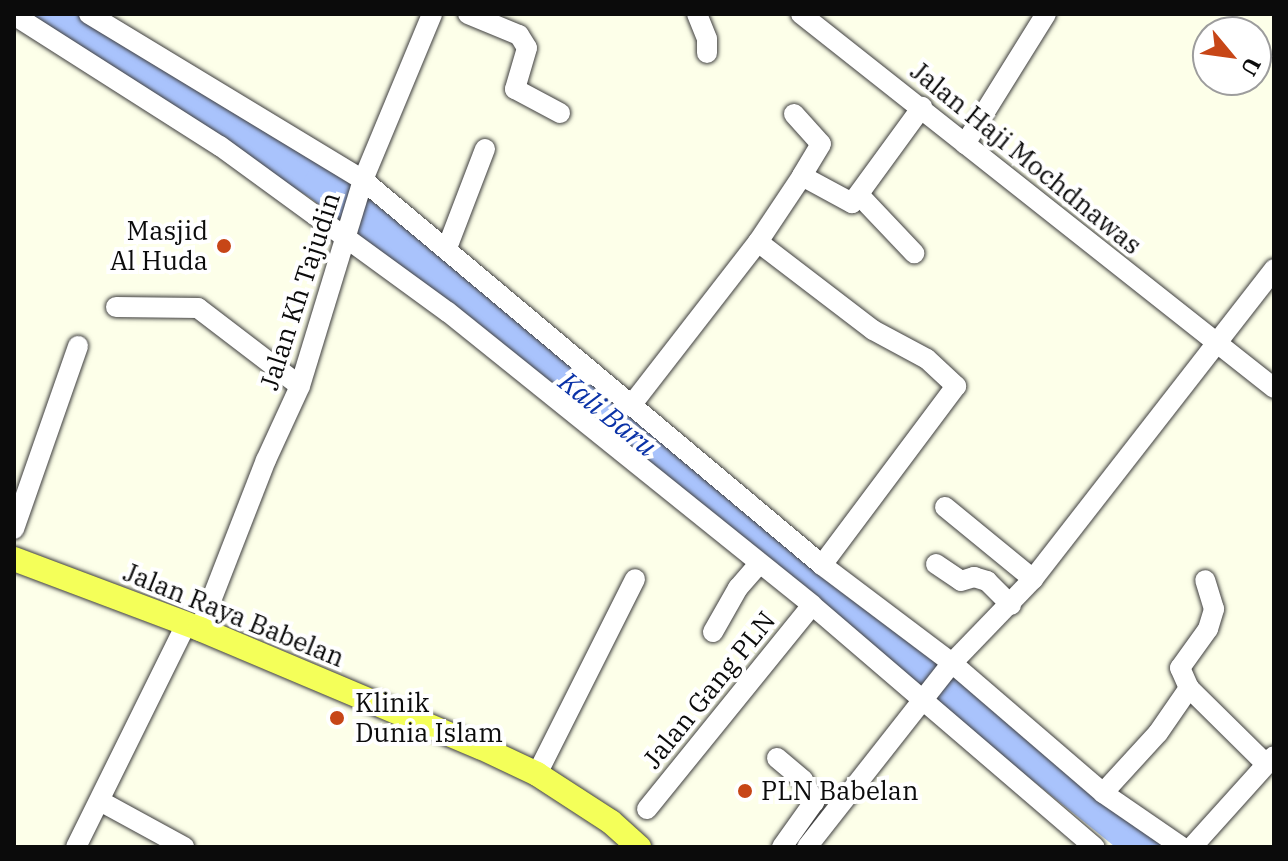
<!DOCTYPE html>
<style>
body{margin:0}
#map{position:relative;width:1288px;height:861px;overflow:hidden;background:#fdffe9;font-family:"IBM Plex Serif",serif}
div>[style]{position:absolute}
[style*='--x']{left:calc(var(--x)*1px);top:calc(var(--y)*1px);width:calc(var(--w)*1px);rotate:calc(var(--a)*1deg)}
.river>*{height:36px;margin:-18px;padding:0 18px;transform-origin:18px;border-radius:18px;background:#a9c3fc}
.roads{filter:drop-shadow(0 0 2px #3e3e3e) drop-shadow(0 0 2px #3e3e3e)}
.minor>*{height:20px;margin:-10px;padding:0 10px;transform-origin:10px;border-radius:10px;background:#fff}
.major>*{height:24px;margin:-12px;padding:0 12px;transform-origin:12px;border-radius:12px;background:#f4ff59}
.dots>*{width:22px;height:22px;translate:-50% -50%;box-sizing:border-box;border:4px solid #fff;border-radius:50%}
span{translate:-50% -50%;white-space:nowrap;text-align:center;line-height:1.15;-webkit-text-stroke:8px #fff;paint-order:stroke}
.street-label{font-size:26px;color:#0b0b0b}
.poi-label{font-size:26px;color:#0b0b0b}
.right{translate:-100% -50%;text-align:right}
.left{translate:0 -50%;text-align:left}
.water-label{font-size:28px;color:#0a32a7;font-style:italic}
.frame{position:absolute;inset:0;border:16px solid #0b0b0b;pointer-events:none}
.north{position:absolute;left:1192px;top:16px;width:80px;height:80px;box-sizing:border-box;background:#fff;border:2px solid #9d9d9d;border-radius:50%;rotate:119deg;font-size:22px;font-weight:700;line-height:32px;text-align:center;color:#0b0b0b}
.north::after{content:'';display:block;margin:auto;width:28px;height:36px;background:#c74617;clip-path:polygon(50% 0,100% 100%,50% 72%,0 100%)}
</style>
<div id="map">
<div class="river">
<div style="--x:48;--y:14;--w:322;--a:31.8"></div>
<div style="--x:322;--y:184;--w:1056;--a:38.89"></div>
</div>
<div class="roads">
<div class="minor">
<div style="--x:89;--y:14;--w:320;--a:31.2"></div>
<div style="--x:363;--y:180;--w:599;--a:39.99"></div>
<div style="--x:822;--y:565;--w:163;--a:37"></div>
<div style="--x:952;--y:663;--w:199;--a:40.7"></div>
<div style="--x:1103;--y:793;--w:96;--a:34.4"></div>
<div style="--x:468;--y:14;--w:55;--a:22.4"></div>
<div style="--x:519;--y:35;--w:15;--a:58"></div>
<div style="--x:527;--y:48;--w:43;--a:106.3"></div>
<div style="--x:515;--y:89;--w:51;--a:28.1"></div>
<div style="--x:697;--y:14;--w:27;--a:68"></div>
<div style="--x:707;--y:39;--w:14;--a:90"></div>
<div style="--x:801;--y:14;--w:603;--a:38.33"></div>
<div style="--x:14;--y:15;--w:244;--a:32.5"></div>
<div style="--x:220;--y:146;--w:282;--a:36.1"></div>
<div style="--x:448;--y:312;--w:467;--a:38.8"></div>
<div style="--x:812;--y:605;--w:372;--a:40.6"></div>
<div style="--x:794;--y:114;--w:40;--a:48"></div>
<div style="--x:821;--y:144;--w:37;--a:121"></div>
<div style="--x:802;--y:176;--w:57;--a:28.4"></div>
<div style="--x:852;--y:203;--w:119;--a:-53.9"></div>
<div style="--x:965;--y:144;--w:153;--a:-58.1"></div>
<div style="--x:860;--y:196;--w:79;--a:46.5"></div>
<div style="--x:758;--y:242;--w:145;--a:37.4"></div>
<div style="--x:873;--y:330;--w:61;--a:28.2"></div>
<div style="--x:927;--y:359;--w:40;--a:43"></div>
<div style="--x:956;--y:386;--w:224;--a:126.8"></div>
<div style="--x:447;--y:248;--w:106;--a:-69"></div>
<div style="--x:116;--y:307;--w:82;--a:0.7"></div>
<div style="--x:198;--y:308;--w:128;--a:37.4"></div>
<div style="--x:633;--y:403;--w:204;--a:-52.2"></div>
<div style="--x:758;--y:242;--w:79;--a:-56.3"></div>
<div style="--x:945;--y:507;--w:114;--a:39.3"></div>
<div style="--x:14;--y:529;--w:194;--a:-70.7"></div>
<div style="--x:936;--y:564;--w:30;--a:34"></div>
<div style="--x:961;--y:581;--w:14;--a:-17"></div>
<div style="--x:974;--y:577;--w:14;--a:17"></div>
<div style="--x:987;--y:581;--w:34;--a:45"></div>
<div style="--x:200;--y:629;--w:181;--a:-68.7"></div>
<div style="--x:266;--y:460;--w:81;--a:-65.3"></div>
<div style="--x:300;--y:386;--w:215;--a:-73"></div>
<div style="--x:363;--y:180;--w:180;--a:-67.4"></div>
<div style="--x:713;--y:632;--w:51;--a:-60.4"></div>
<div style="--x:738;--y:588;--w:32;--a:-49"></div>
<div style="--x:1189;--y:688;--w:108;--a:44.6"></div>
<div style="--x:777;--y:758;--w:34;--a:40"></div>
<div style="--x:803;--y:780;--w:25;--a:63"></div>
<div style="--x:814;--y:802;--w:55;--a:125.4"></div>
<div style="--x:537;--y:774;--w:218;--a:-63.3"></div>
<div style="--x:1103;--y:793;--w:81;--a:-47.5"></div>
<div style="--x:1158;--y:733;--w:55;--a:-55.4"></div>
<div style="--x:1189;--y:688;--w:22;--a:-114"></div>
<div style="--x:1180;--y:668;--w:48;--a:-54.3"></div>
<div style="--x:1208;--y:629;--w:21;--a:-73"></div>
<div style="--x:1214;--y:609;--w:30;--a:-107"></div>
<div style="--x:100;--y:801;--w:96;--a:28.7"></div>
<div style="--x:647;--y:809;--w:262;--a:-51"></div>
<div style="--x:76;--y:847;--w:249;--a:-63.7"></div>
<div style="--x:807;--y:847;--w:234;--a:-51.8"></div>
<div style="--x:952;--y:663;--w:117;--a:-46"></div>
<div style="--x:1033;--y:579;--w:393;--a:-52.1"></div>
<div style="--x:1192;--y:847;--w:122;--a:-48"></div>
</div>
<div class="major">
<div style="--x:14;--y:559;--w:199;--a:20.6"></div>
<div style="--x:200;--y:629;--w:304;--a:22.9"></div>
<div style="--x:480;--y:747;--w:63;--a:25.3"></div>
<div style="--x:537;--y:774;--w:88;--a:33"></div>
<div style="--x:611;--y:822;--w:38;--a:42"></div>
</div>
</div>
<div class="dots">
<div style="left:224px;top:246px;background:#c74617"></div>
<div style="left:337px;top:718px;background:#c74617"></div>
<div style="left:745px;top:791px;background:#c74617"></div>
</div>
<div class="street-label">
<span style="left:1026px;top:158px;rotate:39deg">Jalan Haji Mochdnawas</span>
<span style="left:300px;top:291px;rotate:-72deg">Jalan Kh Tajudin</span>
<span style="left:234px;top:615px;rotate:22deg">Jalan Raya Babelan</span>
<span style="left:709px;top:690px;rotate:-51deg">Jalan Gang PLN</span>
</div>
<div class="poi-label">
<span class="right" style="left:208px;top:246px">Masjid<br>Al Huda</span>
<span class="left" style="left:355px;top:718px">Klinik<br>Dunia Islam</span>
<span class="left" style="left:761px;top:791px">PLN Babelan</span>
</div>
<div class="water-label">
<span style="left:608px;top:414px;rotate:39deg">Kali Baru</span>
</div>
<div class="frame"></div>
<div class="north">U</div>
</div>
